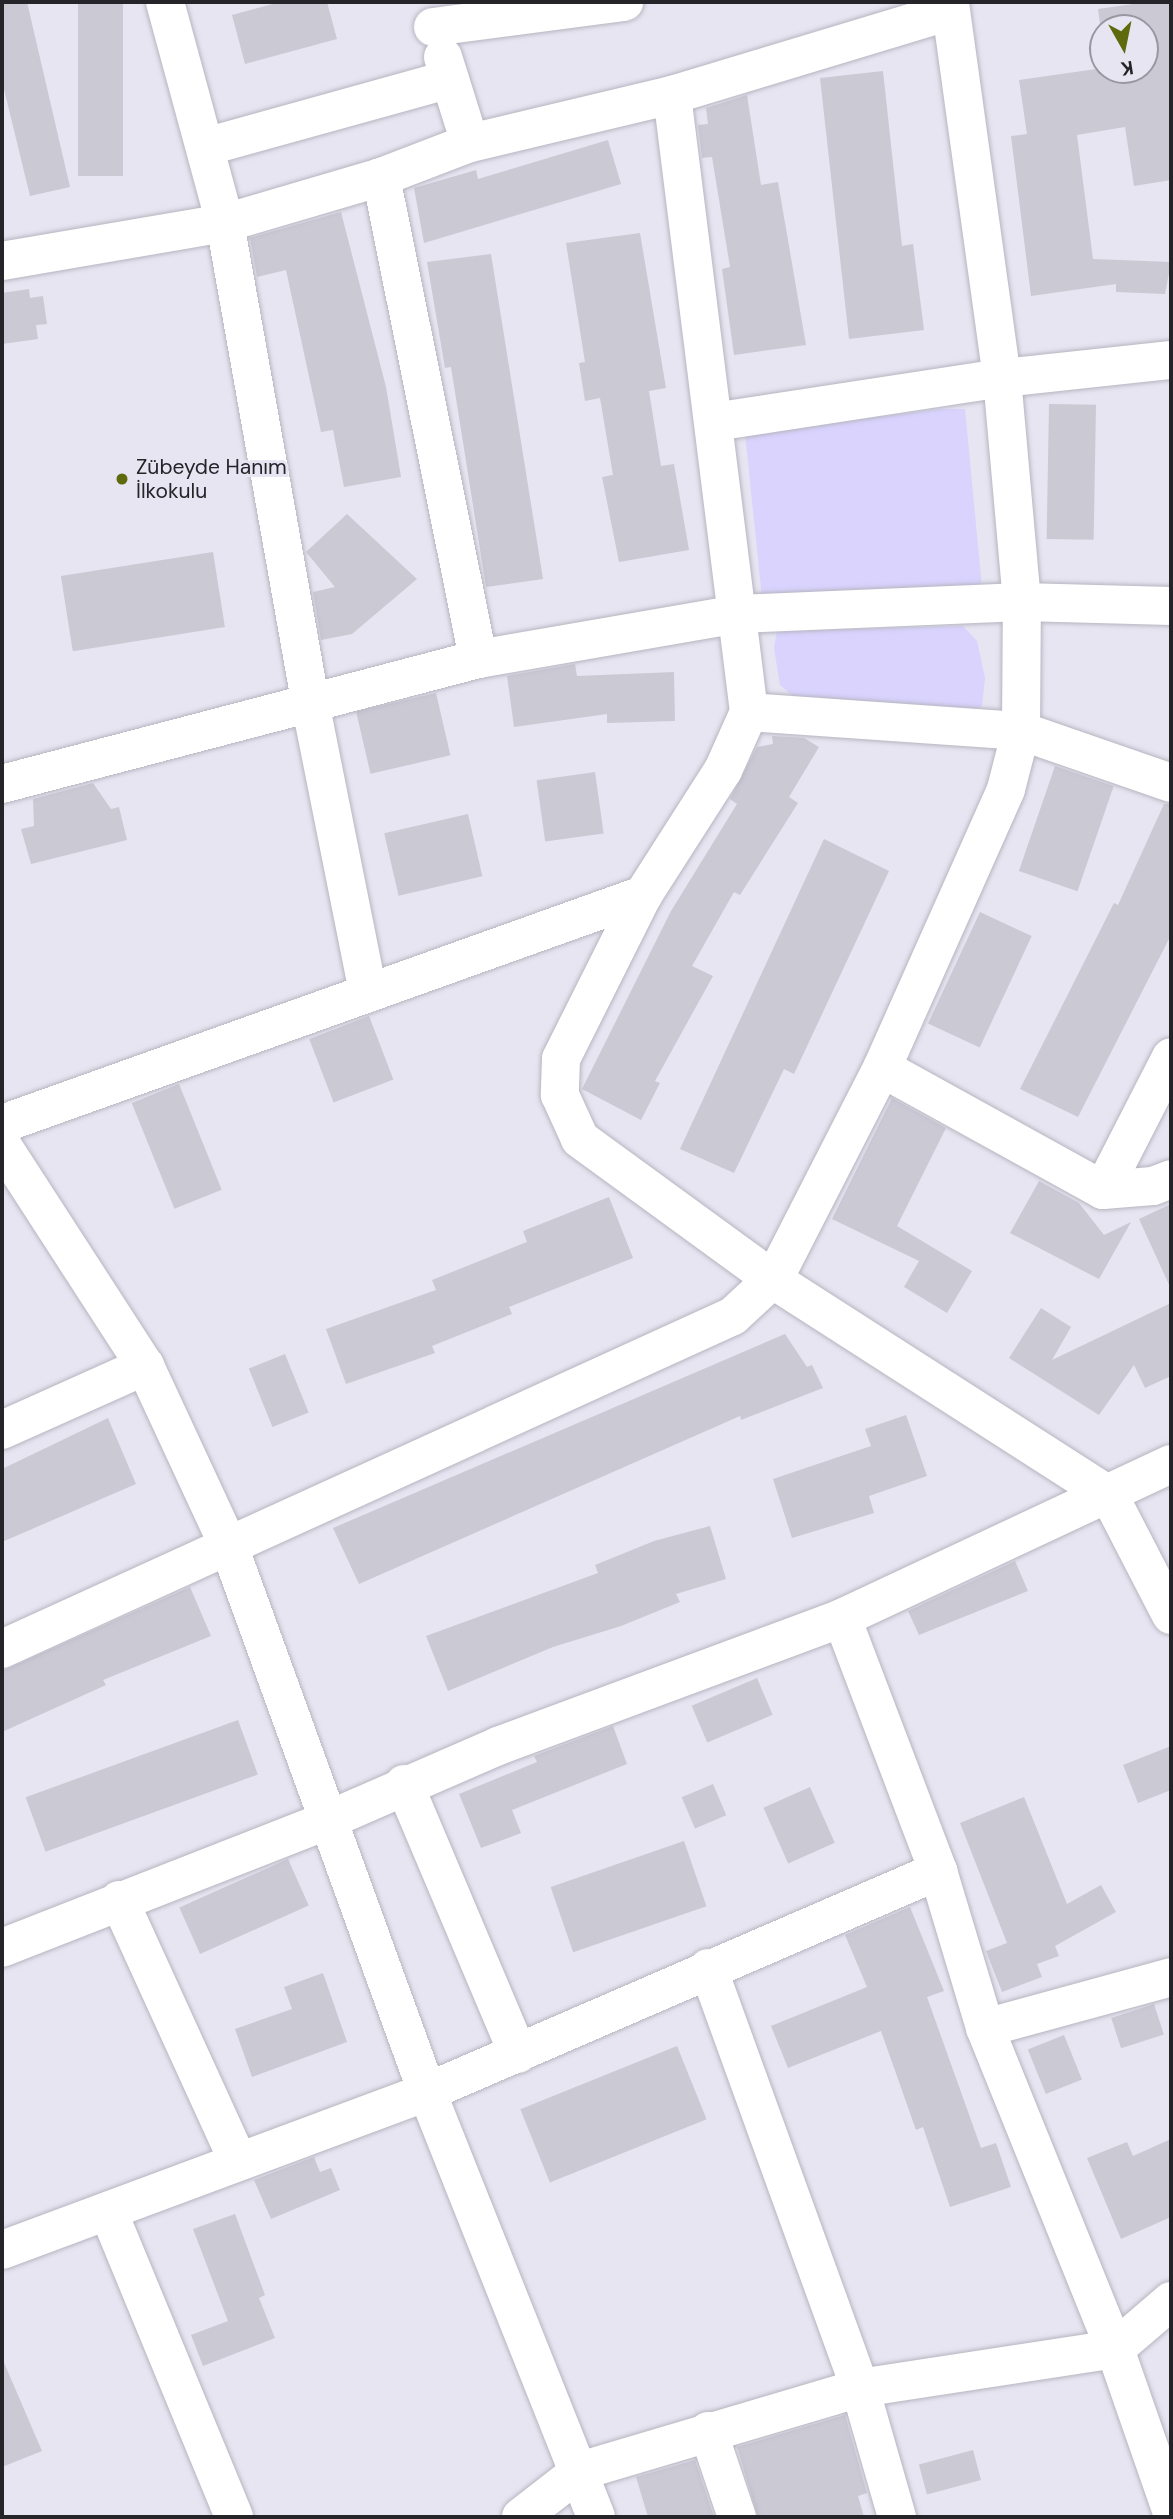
<!DOCTYPE html>
<meta charset="utf-8">
<style>
body{margin:0}
#map{position:relative;width:1173px;height:2519px;overflow:hidden;background:#e6e5f1;font-family:"DM Sans",sans-serif}
div>[style]{position:absolute}
[style*='--x']{left:calc(var(--x)*1px);top:calc(var(--y)*1px);width:calc(var(--w)*1px);rotate:calc(var(--a)*1deg)}
.green>*{inset:0;background:#d9d3fe}
.building>*{inset:0;background:#cac9d4;transform-origin:0 0}
.roads{filter:drop-shadow(0 0 2px #b6b5c0) drop-shadow(0 0 2px #b6b5c0)}
.minor>*{height:38px;margin:-19px;padding:0 19px;transform-origin:19px;border-radius:19px;background:#fff}
.dots>*{width:19px;height:19px;translate:-50% -50%;box-sizing:border-box;border:4px solid #e6e5f1;border-radius:50%}
span{translate:-50% -50%;white-space:nowrap;text-align:center;line-height:1.15;-webkit-text-stroke:6px #e6e5f1;paint-order:stroke}
.poi-label{font-size:21px;color:#252429}
.left{translate:0 -50%;text-align:left}
.frame{position:absolute;inset:0;border:4px solid #252429;pointer-events:none}
.north{position:absolute;left:1089px;top:14px;width:70px;height:70px;box-sizing:border-box;background:#e6e5f1;border:2px solid #9998a1;border-radius:50%;rotate:171deg;font-size:19px;font-weight:700;line-height:28px;text-align:center;color:#252429}
.north::after{content:'';display:block;margin:auto;width:24px;height:32px;background:#5f690d;clip-path:polygon(50% 0,100% 100%,50% 72%,0 100%)}
</style>
<div id="map">
<div class="green">
<div style="clip-path:polygon(941px 409px,965px 409px,982px 588px,762px 598px,745px 433px)"></div>
<div style="clip-path:polygon(963px 626px,977px 641px,985px 678px,982px 706px,960px 718px,812px 712px,780px 685px,774px 648px,777px 631px)"></div>
</div>
<div class="building">
<div style="clip-path:polygon(2px 2px,27px 2px,70px 187px,30px 196px,2px 81px)"></div>
<div style="left:78px;top:2px;width:45px;height:174px"></div>
<div style="clip-path:polygon(280px 2px,327px 2px,337px 39px,245px 64px,232px 15px)"></div>
<div style="clip-path:polygon(1147px 2px,1171px 2px,1171px 180px,1134px 186px,1125px 127px,1077px 135px,1093px 259px,1171px 262px,1165px 294px,1116px 292px,1116px 284px,1031px 296px,1011px 136px,1027px 134px,1019px 80px,1103px 68px,1145px 70px,1145px 28px,1103px 28px,1103px 46px,1098px 9px)"></div>
<div style="clip-path:polygon(883px 71px,902px 246px,913px 244px,924px 330px,849px 339px,820px 78px)"></div>
<div style="clip-path:polygon(747px 95px,761px 185px,778px 182px,806px 345px,734px 355px,722px 269px,730px 267px,712px 157px,702px 158px,698px 125px,708px 124px,706px 108px)"></div>
<div style="clip-path:polygon(608px 140px,621px 184px,424px 243px,414px 188px,476px 170px,478px 179px)"></div>
<div style="clip-path:polygon(341px 212px,386px 387px,401px 477px,344px 487px,333px 430px,321px 432px,286px 270px,257px 277px,250px 238px)"></div>
<div style="clip-path:polygon(640px 233px,666px 388px,649px 391px,661px 466px,674px 464px,689px 550px,619px 562px,602px 477px,613px 475px,600px 398px,585px 401px,579px 363px,585px 362px,566px 243px)"></div>
<div style="clip-path:polygon(491px 254px,543px 579px,486px 587px,451px 367px,445px 368px,427px 262px)"></div>
<div style="clip-path:polygon(29px 289px,30px 298px,43px 296px,47px 324px,36px 325px,38px 339px,2px 344px,2px 293px)"></div>
<div style="left:1049px;top:404px;width:47px;height:135px;rotate:1deg"></div>
<div style="clip-path:polygon(347px 514px,417px 579px,352px 634px,321px 640px,313px 592px,335px 587px,306px 552px)"></div>
<div style="left:213px;top:552px;width:76px;height:154px;rotate:81deg"></div>
<div style="clip-path:polygon(575px 664px,577px 676px,674px 672px,675px 721px,607px 723px,607px 714px,514px 727px,507px 676px)"></div>
<div style="left:436px;top:693px;width:64px;height:82px;rotate:77deg"></div>
<div style="clip-path:polygon(772px 736px,804px 738px,819px 747px,789px 797px,798px 803px,740px 895px,734px 892px,692px 966px,713px 976px,655px 1081px,660px 1083px,641px 1120px,582px 1089px,671px 911px,737px 804px,730px 799px,757px 747px,773px 744px)"></div>
<div style="left:1055px;top:766px;width:62px;height:111px;rotate:19deg"></div>
<div style="left:595px;top:772px;width:62px;height:59px;rotate:82deg"></div>
<div style="clip-path:polygon(93px 783px,111px 809px,119px 807px,127px 840px,31px 864px,21px 829px,34px 826px,33px 799px)"></div>
<div style="clip-path:polygon(1164px 804px,1171px 804px,1171px 935px,1078px 1117px,1020px 1089px,1114px 903px,1118px 905px)"></div>
<div style="left:468px;top:814px;width:64px;height:86px;rotate:77deg"></div>
<div style="clip-path:polygon(824px 839px,889px 871px,794px 1074px,784px 1069px,734px 1173px,680px 1149px)"></div>
<div style="left:980px;top:912px;width:57px;height:123px;rotate:25deg"></div>
<div style="left:369px;top:1016px;width:68px;height:64px;rotate:69deg"></div>
<div style="left:179px;top:1084px;width:114px;height:51px;rotate:68deg"></div>
<div style="clip-path:polygon(892px 1098px,946px 1128px,897px 1226px,972px 1271px,947px 1313px,904px 1287px,919px 1261px,832px 1219px)"></div>
<div style="clip-path:polygon(1039px 1181px,1079px 1203px,1104px 1235px,1131px 1222px,1099px 1279px,1010px 1233px)"></div>
<div style="clip-path:polygon(609px 1197px,633px 1258px,509px 1307px,512px 1314px,432px 1346px,435px 1353px,346px 1384px,326px 1329px,436px 1290px,432px 1280px,527px 1242px,523px 1231px)"></div>
<div style="clip-path:polygon(1171px 1204px,1171px 1289px,1139px 1219px)"></div>
<div style="clip-path:polygon(1171px 1303px,1171px 1376px,1145px 1388px,1134px 1365px,1099px 1415px,1009px 1358px,1041px 1308px,1071px 1327px,1052px 1360px)"></div>
<div style="clip-path:polygon(785px 1334px,807px 1367px,812px 1365px,823px 1388px,741px 1420px,740px 1416px,359px 1584px,333px 1528px)"></div>
<div style="left:285px;top:1354px;width:63px;height:39px;rotate:68deg"></div>
<div style="clip-path:polygon(906px 1415px,927px 1476px,869px 1496px,874px 1513px,792px 1538px,773px 1479px,871px 1446px,865px 1429px)"></div>
<div style="clip-path:polygon(108px 1418px,136px 1484px,2px 1542px,2px 1469px)"></div>
<div style="clip-path:polygon(710px 1526px,726px 1579px,676px 1594px,680px 1602px,621px 1626px,553px 1647px,448px 1691px,426px 1636px,598px 1573px,595px 1565px,654px 1541px)"></div>
<div style="clip-path:polygon(1015px 1561px,1028px 1591px,919px 1635px,908px 1611px)"></div>
<div style="clip-path:polygon(190px 1587px,211px 1636px,103px 1680px,106px 1685px,2px 1732px,2px 1671px)"></div>
<div style="left:757px;top:1678px;width:40px;height:71px;rotate:67deg"></div>
<div style="left:238px;top:1720px;width:58px;height:226px;rotate:70deg"></div>
<div style="clip-path:polygon(613px 1726px,627px 1764px,512px 1810px,521px 1833px,481px 1848px,459px 1794px,537px 1762px,534px 1756px)"></div>
<div style="clip-path:polygon(1171px 1746px,1171px 1790px,1138px 1803px,1123px 1765px)"></div>
<div style="left:713px;top:1784px;width:34px;height:34px;rotate:67deg"></div>
<div style="left:810px;top:1787px;width:61px;height:51px;rotate:66deg"></div>
<div style="clip-path:polygon(1024px 1797px,1067px 1904px,1101px 1885px,1116px 1912px,1055px 1946px,1059px 1956px,1037px 1964px,1042px 1977px,1002px 1992px,986px 1951px,1007px 1943px,960px 1823px)"></div>
<div style="left:684px;top:1841px;width:69px;height:141px;rotate:71deg"></div>
<div style="left:288px;top:1859px;width:51px;height:119px;rotate:66deg"></div>
<div style="clip-path:polygon(910px 1907px,944px 1991px,927px 1997px,981px 2148px,996px 2143px,1011px 2187px,950px 2207px,923px 2127px,916px 2130px,881px 2031px,788px 2068px,771px 2026px,867px 1987px,845px 1935px)"></div>
<div style="clip-path:polygon(323px 1973px,347px 2042px,252px 2077px,235px 2029px,292px 2009px,284px 1987px)"></div>
<div style="left:1154px;top:2004px;width:32px;height:45px;rotate:72deg"></div>
<div style="left:1064px;top:2035px;width:48px;height:39px;rotate:68deg"></div>
<div style="left:677px;top:2046px;width:79px;height:169px;rotate:68deg"></div>
<div style="clip-path:polygon(1171px 2139px,1171px 2217px,1121px 2239px,1087px 2158px,1127px 2142px,1133px 2156px)"></div>
<div style="clip-path:polygon(314px 2157px,320px 2172px,331px 2168px,340px 2190px,271px 2219px,254px 2180px)"></div>
<div style="clip-path:polygon(235px 2214px,265px 2295px,259px 2298px,275px 2338px,203px 2366px,191px 2335px,228px 2321px,193px 2229px)"></div>
<div style="clip-path:polygon(2px 2358px,42px 2451px,2px 2467px)"></div>
<div style="clip-path:polygon(845px 2415px,867px 2493px,858px 2496px,864px 2517px,758px 2517px,737px 2447px)"></div>
<div style="left:973px;top:2450px;width:31px;height:56px;rotate:75deg"></div>
<div style="clip-path:polygon(695px 2460px,714px 2517px,648px 2517px,636px 2477px)"></div>
</div>
<div class="roads">
<div class="minor">
<div style="--x:165;--y:2;--w:229;--a:74.8"></div>
<div style="--x:225;--y:223;--w:486;--a:79.9"></div>
<div style="--x:310;--y:702;--w:297;--a:78.7"></div>
<div style="--x:433;--y:27;--w:193;--a:-7.5"></div>
<div style="--x:443;--y:57;--w:90;--a:72.6"></div>
<div style="--x:672;--y:95;--w:622;--a:82.89"></div>
<div style="--x:749;--y:712;--w:64;--a:114.1"></div>
<div style="--x:723;--y:770;--w:148;--a:122.6"></div>
<div style="--x:643;--y:895;--w:183;--a:116.6"></div>
<div style="--x:561;--y:1059;--w:36;--a:92"></div>
<div style="--x:560;--y:1095;--w:48;--a:65.6"></div>
<div style="--x:580;--y:1139;--w:238;--a:36.1"></div>
<div style="--x:772;--y:1279;--w:400;--a:32.7"></div>
<div style="--x:1109;--y:1495;--w:135;--a:62.7"></div>
<div style="--x:205;--y:147;--w:254;--a:-15.5"></div>
<div style="--x:381;--y:177;--w:492;--a:78.6"></div>
<div style="--x:2;--y:261;--w:226;--a:-9.7"></div>
<div style="--x:225;--y:223;--w:163;--a:-16.4"></div>
<div style="--x:381;--y:177;--w:95;--a:-20.9"></div>
<div style="--x:470;--y:143;--w:208;--a:-13.4"></div>
<div style="--x:672;--y:95;--w:291;--a:-16.8"></div>
<div style="--x:714;--y:422;--w:291;--a:-8.7"></div>
<div style="--x:1002;--y:378;--w:170;--a:-6.1"></div>
<div style="--x:749;--y:712;--w:273;--a:4"></div>
<div style="--x:1021;--y:731;--w:159;--a:19.1"></div>
<div style="--x:2;--y:784;--w:492;--a:-14.7"></div>
<div style="--x:478;--y:659;--w:264;--a:-9.8"></div>
<div style="--x:738;--y:614;--w:284;--a:-2.4"></div>
<div style="--x:1022;--y:602;--w:149;--a:1.5"></div>
<div style="--x:882;--y:1068;--w:252;--a:28.9"></div>
<div style="--x:1103;--y:1190;--w:50;--a:-4.6"></div>
<div style="--x:1153;--y:1186;--w:19;--a:-21"></div>
<div style="--x:2;--y:1124;--w:681;--a:-19.66"></div>
<div style="--x:2;--y:1145;--w:263;--a:57.1"></div>
<div style="--x:145;--y:1366;--w:202;--a:65.1"></div>
<div style="--x:230;--y:1549;--w:578;--a:70.06"></div>
<div style="--x:427;--y:2092;--w:457;--a:68.3"></div>
<div style="--x:1103;--y:1190;--w:149;--a:-62.9"></div>
<div style="--x:2;--y:1430;--w:157;--a:-24.1"></div>
<div style="--x:842;--y:1618;--w:271;--a:69.2"></div>
<div style="--x:938;--y:1871;--w:164;--a:73.3"></div>
<div style="--x:985;--y:2028;--w:346;--a:68"></div>
<div style="--x:1115;--y:2349;--w:170;--a:70.8"></div>
<div style="--x:2;--y:1649;--w:803;--a:-24.49"></div>
<div style="--x:733;--y:1316;--w:57;--a:-42.9"></div>
<div style="--x:775;--y:1277;--w:235;--a:-62.9"></div>
<div style="--x:882;--y:1068;--w:305;--a:-66"></div>
<div style="--x:1006;--y:789;--w:60;--a:-75.5"></div>
<div style="--x:1021;--y:731;--w:129;--a:-89.6"></div>
<div style="--x:1022;--y:602;--w:225;--a:-95.1"></div>
<div style="--x:1002;--y:378;--w:380;--a:-97.9"></div>
<div style="--x:404;--y:1784;--w:293;--a:67.1"></div>
<div style="--x:119;--y:1900;--w:287;--a:65.5"></div>
<div style="--x:2;--y:1948;--w:350;--a:-21.4"></div>
<div style="--x:328;--y:1820;--w:185;--a:-23.5"></div>
<div style="--x:498;--y:1746;--w:367;--a:-20.4"></div>
<div style="--x:842;--y:1618;--w:363;--a:-25.1"></div>
<div style="--x:708;--y:1968;--w:447;--a:70.1"></div>
<div style="--x:860;--y:2388;--w:134;--a:74"></div>
<div style="--x:985;--y:2028;--w:193;--a:-15.3"></div>
<div style="--x:108;--y:2211;--w:331;--a:67.6"></div>
<div style="--x:2;--y:2250;--w:453;--a:-20.4"></div>
<div style="--x:427;--y:2092;--w:557;--a:-23.39"></div>
<div style="--x:708;--y:2431;--w:91;--a:71.4"></div>
<div style="--x:521;--y:2517;--w:75;--a:-37.9"></div>
<div style="--x:580;--y:2471;--w:292;--a:-16.5"></div>
<div style="--x:860;--y:2388;--w:258;--a:-8.7"></div>
<div style="--x:1115;--y:2349;--w:74;--a:-40.6"></div>
</div>
</div>
<div class="dots">
<div style="left:122px;top:479px;background:#5f690d"></div>
</div>
<div class="poi-label">
<span class="left" style="left:136px;top:479px">Zübeyde Hanım<br>İlkokulu</span>
</div>
<div class="frame"></div>
<div class="north">K</div>
</div>
